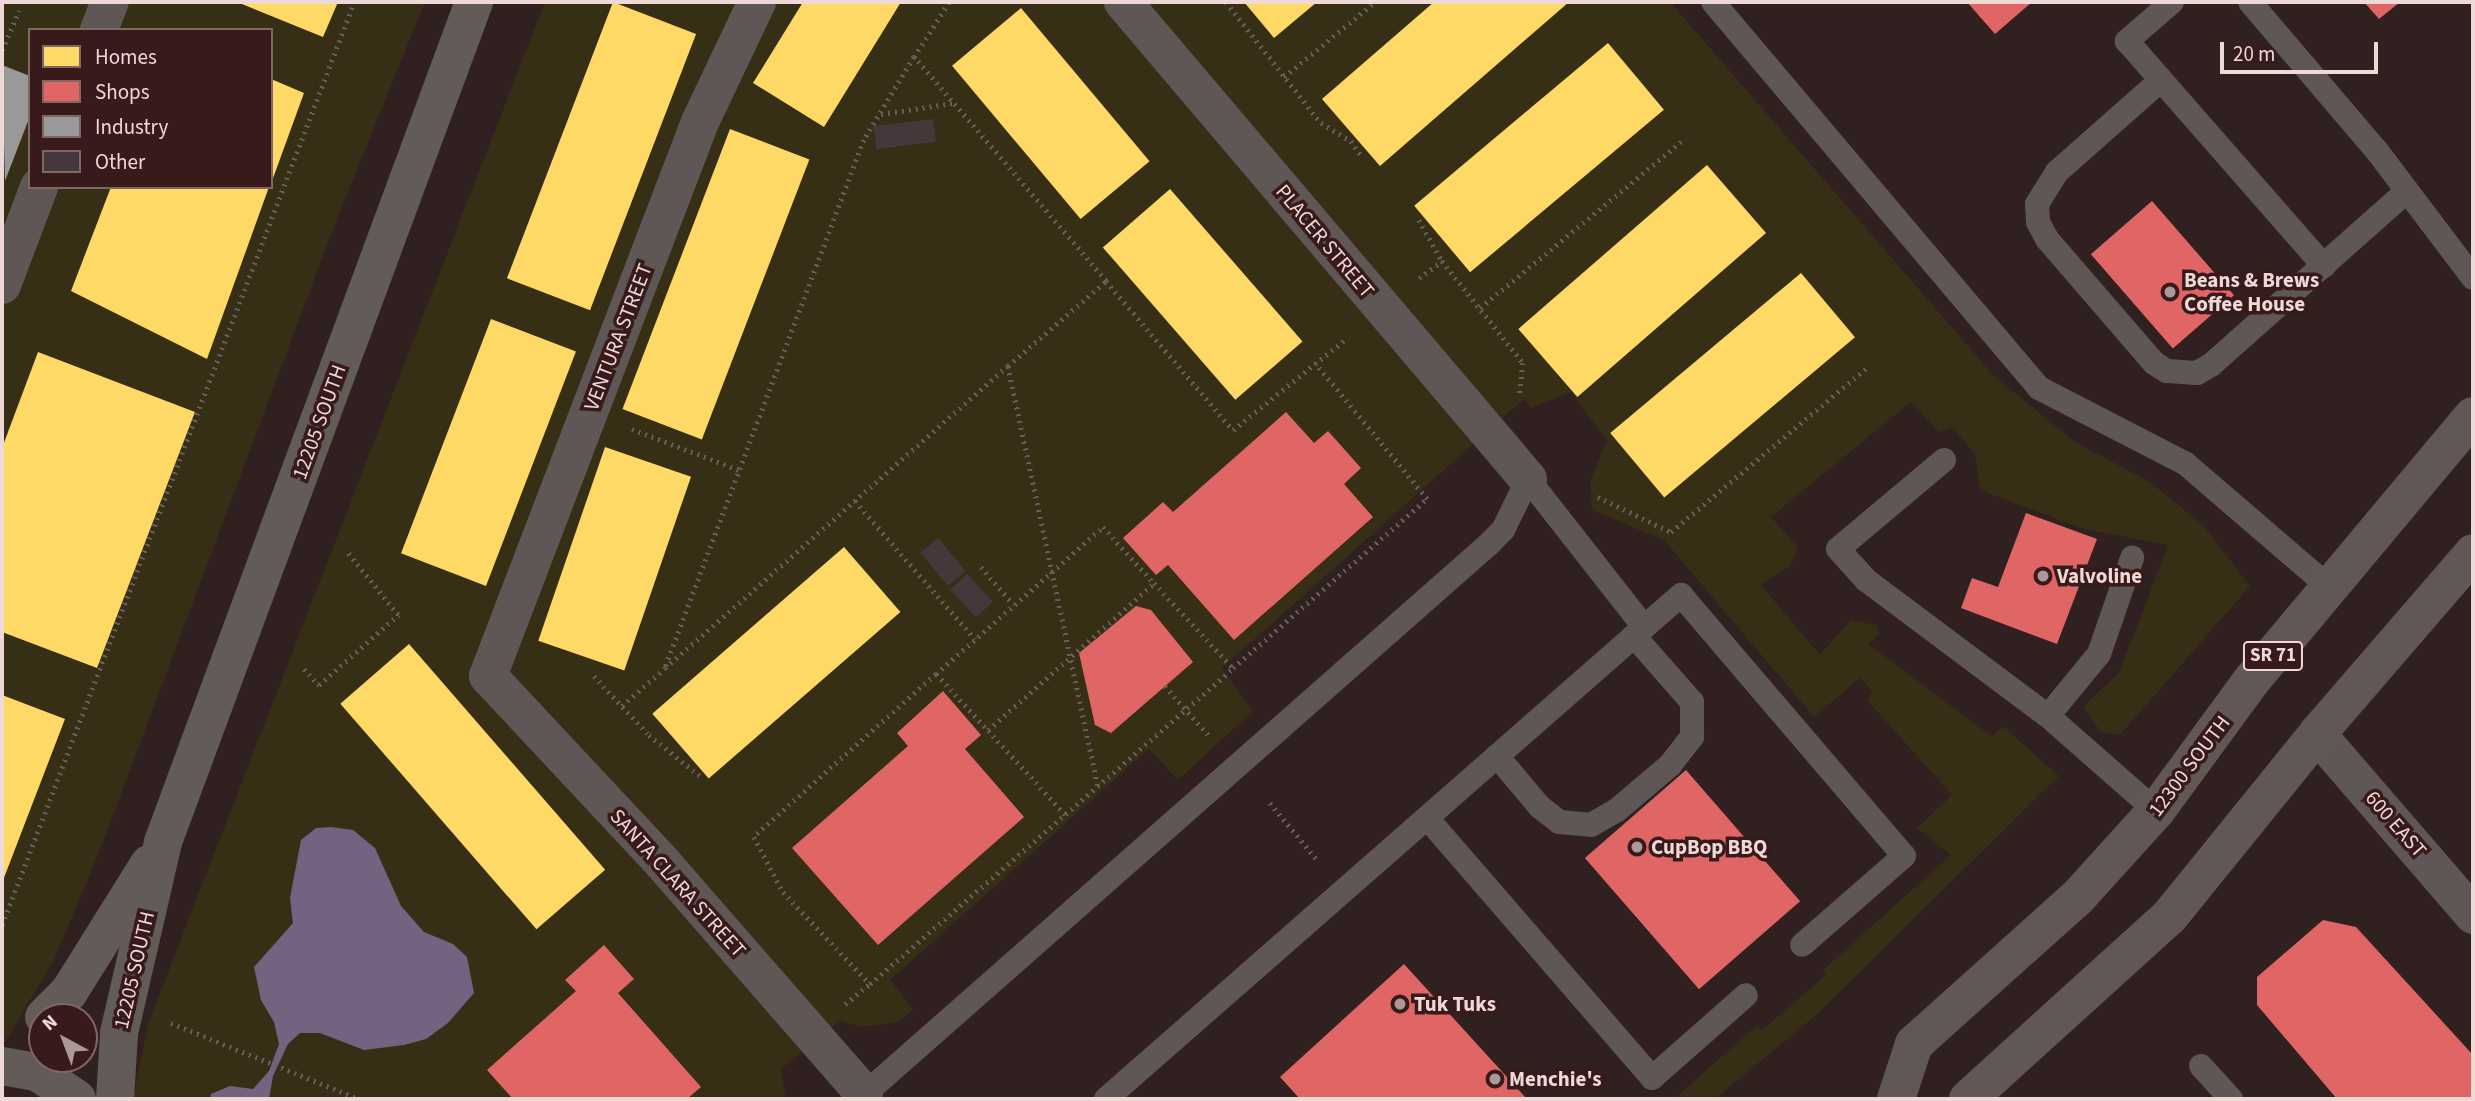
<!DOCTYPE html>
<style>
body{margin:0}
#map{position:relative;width:2475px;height:1101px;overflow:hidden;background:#302020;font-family:"Source Sans 3",sans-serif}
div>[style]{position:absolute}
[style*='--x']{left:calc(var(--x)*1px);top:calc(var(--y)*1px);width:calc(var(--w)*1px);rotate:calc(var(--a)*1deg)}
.green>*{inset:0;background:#372e16}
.water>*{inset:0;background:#756180}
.homes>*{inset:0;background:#ffd966;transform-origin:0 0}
.shops>*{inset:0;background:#e06666;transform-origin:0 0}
.industry>*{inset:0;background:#999}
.building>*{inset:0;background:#45383a;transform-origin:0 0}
.path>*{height:4.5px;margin-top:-2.25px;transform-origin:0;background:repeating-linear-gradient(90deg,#665e5c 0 2px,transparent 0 7px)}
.lane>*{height:24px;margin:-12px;padding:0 12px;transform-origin:12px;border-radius:12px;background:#5e5755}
.street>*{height:38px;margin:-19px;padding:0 19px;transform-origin:19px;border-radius:19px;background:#5e5755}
.secondary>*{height:38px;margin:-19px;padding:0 19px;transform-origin:19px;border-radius:19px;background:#625b57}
.primary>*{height:38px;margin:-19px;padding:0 19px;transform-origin:19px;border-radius:19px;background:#615856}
.dots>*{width:19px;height:19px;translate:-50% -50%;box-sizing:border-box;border:4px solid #371a19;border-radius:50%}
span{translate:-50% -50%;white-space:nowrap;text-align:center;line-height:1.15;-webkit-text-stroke:7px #371a19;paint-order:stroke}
.shield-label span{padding:2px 5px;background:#371a19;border:2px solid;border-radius:5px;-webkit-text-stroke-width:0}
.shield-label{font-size:19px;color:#eed9d7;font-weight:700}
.street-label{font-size:21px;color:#eed9d7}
.poi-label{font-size:21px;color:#eed9d7;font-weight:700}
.left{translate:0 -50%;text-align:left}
.frame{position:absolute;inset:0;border:4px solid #eed9d7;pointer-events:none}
.legend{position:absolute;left:28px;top:28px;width:245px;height:161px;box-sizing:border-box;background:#371a19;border:2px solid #806665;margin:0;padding:9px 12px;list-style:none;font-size:21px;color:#eed9d7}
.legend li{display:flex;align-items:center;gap:14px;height:35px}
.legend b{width:35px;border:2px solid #806665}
.north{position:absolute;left:28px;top:1003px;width:70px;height:70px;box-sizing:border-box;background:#371a19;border:2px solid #806665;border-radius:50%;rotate:319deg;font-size:19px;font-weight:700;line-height:28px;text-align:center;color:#eed9d7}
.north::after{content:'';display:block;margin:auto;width:24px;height:32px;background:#ac9897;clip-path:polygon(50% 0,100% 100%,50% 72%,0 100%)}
.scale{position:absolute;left:2220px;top:42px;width:158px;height:32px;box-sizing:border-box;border:4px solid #eed9d7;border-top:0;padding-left:9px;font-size:21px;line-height:24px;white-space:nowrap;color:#eed9d7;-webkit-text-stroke:5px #371a19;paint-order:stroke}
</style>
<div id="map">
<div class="green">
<div style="clip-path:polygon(evenodd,2px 2px,425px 2px,338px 216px,103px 842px,54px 960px,2px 1047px,2px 2px,30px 30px,271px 30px,271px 187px,30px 187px,30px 30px)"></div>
<div style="clip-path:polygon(545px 2px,1670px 2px,1994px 376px,2075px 442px,2150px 482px,2203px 525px,2250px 586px,2120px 735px,2101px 732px,2083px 707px,2120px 671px,2168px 545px,2084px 529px,1980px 490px,1975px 454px,1953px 428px,1939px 432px,1911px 402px,1771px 517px,1798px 547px,1790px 566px,1761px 585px,1820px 655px,1851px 620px,1876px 625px,1880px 634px,1868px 644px,1992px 737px,2003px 726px,2059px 776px,1815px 1016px,1715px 1099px,1674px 1099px,1757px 1025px,1762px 1030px,1826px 975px,1823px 970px,1951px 855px,1917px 828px,1952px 795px,1867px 700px,1873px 691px,1860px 678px,1814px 717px,1664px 540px,1592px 510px,1590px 481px,1607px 441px,1571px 392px,1531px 408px,1524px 399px,1222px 668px,1253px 711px,1178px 780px,1149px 749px,890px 980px,913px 1009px,899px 1022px,861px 1027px,840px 1021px,781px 1069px,786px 1099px,133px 1099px,148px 1024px)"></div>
</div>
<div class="water">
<div style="clip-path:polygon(331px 827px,353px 830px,375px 848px,401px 906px,424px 932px,453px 944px,467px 957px,474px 993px,448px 1023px,426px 1039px,404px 1045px,364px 1050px,320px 1033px,300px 1033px,288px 1044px,273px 1076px,269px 1099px,210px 1099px,211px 1094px,230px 1086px,253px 1089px,269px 1071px,279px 1044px,274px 1022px,261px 1000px,254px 967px,293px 923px,290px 898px,301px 840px,316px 828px)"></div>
</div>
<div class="homes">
<div style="clip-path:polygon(237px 2px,338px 2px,323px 37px)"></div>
<div style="left:613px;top:2px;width:89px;height:296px;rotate:21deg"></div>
<div style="clip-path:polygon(803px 2px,901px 2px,824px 127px,753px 83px)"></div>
<div style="clip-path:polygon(1244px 2px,1317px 2px,1274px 38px)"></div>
<div style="clip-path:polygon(1434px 2px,1569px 2px,1380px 166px,1322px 99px)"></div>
<div style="left:1021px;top:8px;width:200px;height:90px;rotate:50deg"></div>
<div style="left:1608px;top:43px;width:87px;height:253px;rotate:50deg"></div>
<div style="clip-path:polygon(271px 79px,304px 93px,272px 181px,271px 181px)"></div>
<div style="left:730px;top:129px;width:85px;height:300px;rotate:21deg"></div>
<div style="left:1707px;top:165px;width:90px;height:250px;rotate:49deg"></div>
<div style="clip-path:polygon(111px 187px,269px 187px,207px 359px,71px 291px)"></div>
<div style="left:1170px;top:189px;width:202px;height:89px;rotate:49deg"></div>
<div style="left:1801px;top:273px;width:84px;height:249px;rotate:50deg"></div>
<div style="left:491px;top:319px;width:91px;height:251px;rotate:21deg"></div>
<div style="clip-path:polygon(38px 352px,195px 412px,97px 668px,2px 632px,2px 448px)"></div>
<div style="left:605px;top:447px;width:91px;height:205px;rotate:19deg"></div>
<div style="left:844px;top:547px;width:86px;height:254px;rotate:49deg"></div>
<div style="left:409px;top:644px;width:299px;height:91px;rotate:49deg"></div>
<div style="clip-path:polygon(2px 695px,65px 719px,2px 883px)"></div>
</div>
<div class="shops">
<div style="clip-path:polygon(1967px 2px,2032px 2px,1995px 34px)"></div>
<div style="clip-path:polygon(2364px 2px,2400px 2px,2379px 19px)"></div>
<div style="left:2152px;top:201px;width:125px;height:81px;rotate:49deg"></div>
<div style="clip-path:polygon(1286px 412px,1314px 443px,1328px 431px,1361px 468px,1344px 484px,1373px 517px,1234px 640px,1168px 565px,1156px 575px,1123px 538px,1163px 502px,1173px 512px)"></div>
<div style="clip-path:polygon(2026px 513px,2097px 539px,2057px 644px,1961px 608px,1972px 578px,1998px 587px)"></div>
<div style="clip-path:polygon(1136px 606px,1151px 610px,1193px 662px,1111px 733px,1095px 725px,1079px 653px)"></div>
<div style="clip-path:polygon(943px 691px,981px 735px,965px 749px,1024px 817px,878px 945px,792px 848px,908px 746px,897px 733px)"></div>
<div style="left:1686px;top:770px;width:174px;height:134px;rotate:49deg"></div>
<div style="clip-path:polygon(2323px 920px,2356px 927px,2473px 1055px,2473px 1099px,2337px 1099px,2257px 1005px,2257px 977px)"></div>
<div style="clip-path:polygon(604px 945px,634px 979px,618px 993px,701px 1087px,687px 1099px,513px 1099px,487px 1070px,576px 991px,565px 980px)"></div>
<div style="clip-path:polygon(1404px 964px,1527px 1099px,1300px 1099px,1280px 1077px)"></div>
</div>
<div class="industry">
<div style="clip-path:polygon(2px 65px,30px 76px,30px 116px,5px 181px)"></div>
</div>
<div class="building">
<div style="left:933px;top:119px;width:23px;height:60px;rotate:83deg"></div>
<div style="left:938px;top:538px;width:43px;height:23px;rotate:50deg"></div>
<div style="left:967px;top:574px;width:38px;height:23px;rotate:47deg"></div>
</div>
<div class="path">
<div style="--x:1226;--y:2;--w:154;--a:51.9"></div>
<div style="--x:1321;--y:123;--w:35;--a:31"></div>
<div style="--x:1351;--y:141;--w:19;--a:54"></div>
<div style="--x:2;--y:50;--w:43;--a:-66.4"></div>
<div style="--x:914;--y:57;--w:65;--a:-57.5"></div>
<div style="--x:1284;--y:77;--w:118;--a:-39.5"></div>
<div style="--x:881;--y:114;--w:73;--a:-8.7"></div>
<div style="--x:1419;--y:220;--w:47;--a:60.7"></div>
<div style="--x:1419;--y:278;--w:29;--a:-36"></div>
<div style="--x:1442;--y:261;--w:130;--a:51.5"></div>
<div style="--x:1523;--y:363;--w:31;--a:96"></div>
<div style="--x:1106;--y:281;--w:196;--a:49.6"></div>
<div style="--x:1233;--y:430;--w:146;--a:-38.9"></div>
<div style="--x:1480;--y:308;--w:261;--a:-39.6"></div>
<div style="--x:1008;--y:366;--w:430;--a:77.9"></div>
<div style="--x:632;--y:429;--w:115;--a:21"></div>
<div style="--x:1598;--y:497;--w:81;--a:25.6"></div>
<div style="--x:1671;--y:532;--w:258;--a:-40"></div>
<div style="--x:855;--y:501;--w:183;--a:49"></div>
<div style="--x:981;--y:567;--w:50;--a:49"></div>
<div style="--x:304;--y:669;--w:22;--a:47"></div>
<div style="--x:319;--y:685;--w:106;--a:-41.5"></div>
<div style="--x:398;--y:615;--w:81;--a:-129"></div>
<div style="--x:936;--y:674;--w:222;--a:-41.4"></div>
<div style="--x:1103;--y:527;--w:76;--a:47.7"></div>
<div style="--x:594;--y:676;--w:81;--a:47"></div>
<div style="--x:649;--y:735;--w:65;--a:38.8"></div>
<div style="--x:1165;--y:686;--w:69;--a:48.5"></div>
<div style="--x:622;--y:706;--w:57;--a:-41.5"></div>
<div style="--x:665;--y:668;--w:457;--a:-41.4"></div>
<div style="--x:1008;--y:366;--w:130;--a:-40.9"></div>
<div style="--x:1106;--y:281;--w:295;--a:-130.6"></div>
<div style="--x:914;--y:57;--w:97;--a:121.1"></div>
<div style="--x:864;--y:140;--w:564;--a:110.65"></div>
<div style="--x:988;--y:730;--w:222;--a:-41.5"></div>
<div style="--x:1154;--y:583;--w:116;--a:47.1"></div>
<div style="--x:1270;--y:803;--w:75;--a:50.4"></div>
<div style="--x:1065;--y:815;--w:191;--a:-132.5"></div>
<div style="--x:936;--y:674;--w:244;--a:138.2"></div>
<div style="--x:754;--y:837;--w:62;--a:62.2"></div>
<div style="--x:783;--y:892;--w:127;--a:46.6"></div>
<div style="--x:870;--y:984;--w:481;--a:-41"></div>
<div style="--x:1233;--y:668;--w:257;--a:-41.1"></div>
<div style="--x:1427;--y:499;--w:176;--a:-129.5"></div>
<div style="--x:2;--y:925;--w:988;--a:-69.12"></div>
<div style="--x:845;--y:1004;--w:32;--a:-39"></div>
<div style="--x:171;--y:1023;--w:203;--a:22"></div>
</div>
<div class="lane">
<div style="--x:1713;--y:2;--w:505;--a:49.82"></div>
<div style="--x:2039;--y:388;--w:165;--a:27.3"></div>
<div style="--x:2186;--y:464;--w:190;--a:40.7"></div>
<div style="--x:2172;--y:2;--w:60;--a:139.1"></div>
<div style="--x:2127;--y:41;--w:299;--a:48.8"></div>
<div style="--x:2250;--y:2;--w:196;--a:49.6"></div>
<div style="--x:2377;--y:151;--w:159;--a:52.9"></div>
<div style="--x:2161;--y:80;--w:139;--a:138.5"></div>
<div style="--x:2057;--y:172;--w:38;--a:122"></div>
<div style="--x:2037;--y:204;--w:18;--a:87"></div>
<div style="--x:2038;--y:222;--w:19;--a:62"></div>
<div style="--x:2047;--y:239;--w:164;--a:49.2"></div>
<div style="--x:2154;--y:363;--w:15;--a:32"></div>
<div style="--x:2167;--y:371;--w:30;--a:4"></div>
<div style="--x:2197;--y:373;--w:16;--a:-30"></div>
<div style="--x:2211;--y:365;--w:261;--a:-41.6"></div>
<div style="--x:1944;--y:460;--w:138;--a:140"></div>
<div style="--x:1838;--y:549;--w:42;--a:47.9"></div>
<div style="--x:1866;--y:580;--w:227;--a:36.8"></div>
<div style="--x:2048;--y:716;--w:144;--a:41.3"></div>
<div style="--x:2048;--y:716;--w:80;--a:-50.6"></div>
<div style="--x:2099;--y:654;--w:102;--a:-71"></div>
<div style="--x:1497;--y:756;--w:67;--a:49.9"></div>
<div style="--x:1540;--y:807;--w:24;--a:38"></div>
<div style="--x:1559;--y:822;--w:32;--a:5"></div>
<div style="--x:1591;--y:825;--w:30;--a:-30"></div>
<div style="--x:1617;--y:810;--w:70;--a:-40.3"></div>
<div style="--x:1670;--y:765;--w:36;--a:-52"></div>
<div style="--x:1692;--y:737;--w:35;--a:-90"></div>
<div style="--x:1692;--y:702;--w:88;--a:-131.3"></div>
<div style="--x:1427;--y:818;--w:344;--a:49.1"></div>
<div style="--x:1652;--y:1078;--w:125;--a:-41.4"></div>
<div style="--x:2201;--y:1066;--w:45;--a:47.7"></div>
<div style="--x:859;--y:1099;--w:840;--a:-41.38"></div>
<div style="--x:1489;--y:544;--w:20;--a:-45"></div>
<div style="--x:1503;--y:530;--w:57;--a:-63.9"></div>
<div style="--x:1528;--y:479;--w:188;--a:51.9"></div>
<div style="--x:1106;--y:1099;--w:765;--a:-41.24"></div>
<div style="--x:1681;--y:595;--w:343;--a:49.5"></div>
<div style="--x:1904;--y:856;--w:135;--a:138.9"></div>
</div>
<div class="street">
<div style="--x:757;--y:2;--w:133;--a:115.4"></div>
<div style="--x:700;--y:122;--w:593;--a:110.94"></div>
<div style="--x:488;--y:676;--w:253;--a:46.9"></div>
<div style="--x:661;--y:861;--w:309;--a:48.9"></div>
<div style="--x:1123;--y:2;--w:626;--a:49.67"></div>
<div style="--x:99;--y:30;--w:30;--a:-69"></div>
<div style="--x:2;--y:285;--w:105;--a:-69.3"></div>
<div style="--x:2317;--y:734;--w:239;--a:49.2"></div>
</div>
<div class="secondary">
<div style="--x:44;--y:1017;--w:35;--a:-45"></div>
<div style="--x:69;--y:992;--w:151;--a:-58"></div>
<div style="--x:2;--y:1066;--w:36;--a:10"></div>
<div style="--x:37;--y:1072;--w:48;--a:34"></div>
<div style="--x:115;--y:1099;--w:66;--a:-86.5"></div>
<div style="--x:119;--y:1033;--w:196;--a:-77"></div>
<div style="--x:163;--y:842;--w:896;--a:-69.68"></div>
</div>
<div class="primary">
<div style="--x:1896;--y:1099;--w:58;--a:-71.9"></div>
<div style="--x:1914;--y:1044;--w:219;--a:-41.9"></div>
<div style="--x:2077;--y:898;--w:118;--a:-47.8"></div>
<div style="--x:2156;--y:811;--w:162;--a:-53.8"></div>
<div style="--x:2252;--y:680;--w:344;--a:-50.1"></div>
<div style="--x:1968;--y:1099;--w:271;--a:-42.2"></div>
<div style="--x:2169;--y:917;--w:235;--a:-51"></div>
<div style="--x:2317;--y:734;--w:239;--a:-49.2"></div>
</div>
<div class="dots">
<div style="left:2170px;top:292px;background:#ac9897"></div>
<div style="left:2043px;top:576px;background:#ac9897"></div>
<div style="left:1637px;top:847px;background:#ac9897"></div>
<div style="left:1400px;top:1004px;background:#ac9897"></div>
<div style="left:1495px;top:1079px;background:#ac9897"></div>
</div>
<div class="shield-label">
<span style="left:2273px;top:656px">SR 71</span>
</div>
<div class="street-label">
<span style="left:1325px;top:241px;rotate:50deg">PLACER STREET</span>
<span style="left:618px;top:337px;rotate:-69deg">VENTURA STREET</span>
<span style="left:319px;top:422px;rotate:-70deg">12205 SOUTH</span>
<span style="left:2189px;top:766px;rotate:-53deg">12300 SOUTH</span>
<span style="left:2396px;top:824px;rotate:49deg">600 EAST</span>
<span style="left:678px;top:883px;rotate:48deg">SANTA CLARA STREET</span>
<span style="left:134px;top:970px;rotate:-77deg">12205 SOUTH</span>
</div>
<div class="poi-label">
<span class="left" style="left:2184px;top:292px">Beans &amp; Brews<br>Coffee House</span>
<span class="left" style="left:2057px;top:576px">Valvoline</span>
<span class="left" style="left:1651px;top:847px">CupBop BBQ</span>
<span class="left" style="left:1414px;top:1004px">Tuk Tuks</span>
<span class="left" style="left:1509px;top:1079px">Menchie's</span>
</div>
<div class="frame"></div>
<ul class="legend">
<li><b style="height:19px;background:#ffd966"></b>Homes</li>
<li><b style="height:19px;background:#e06666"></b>Shops</li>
<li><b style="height:19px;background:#999"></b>Industry</li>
<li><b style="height:19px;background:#45383a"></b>Other</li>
</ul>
<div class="north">N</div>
<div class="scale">20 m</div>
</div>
